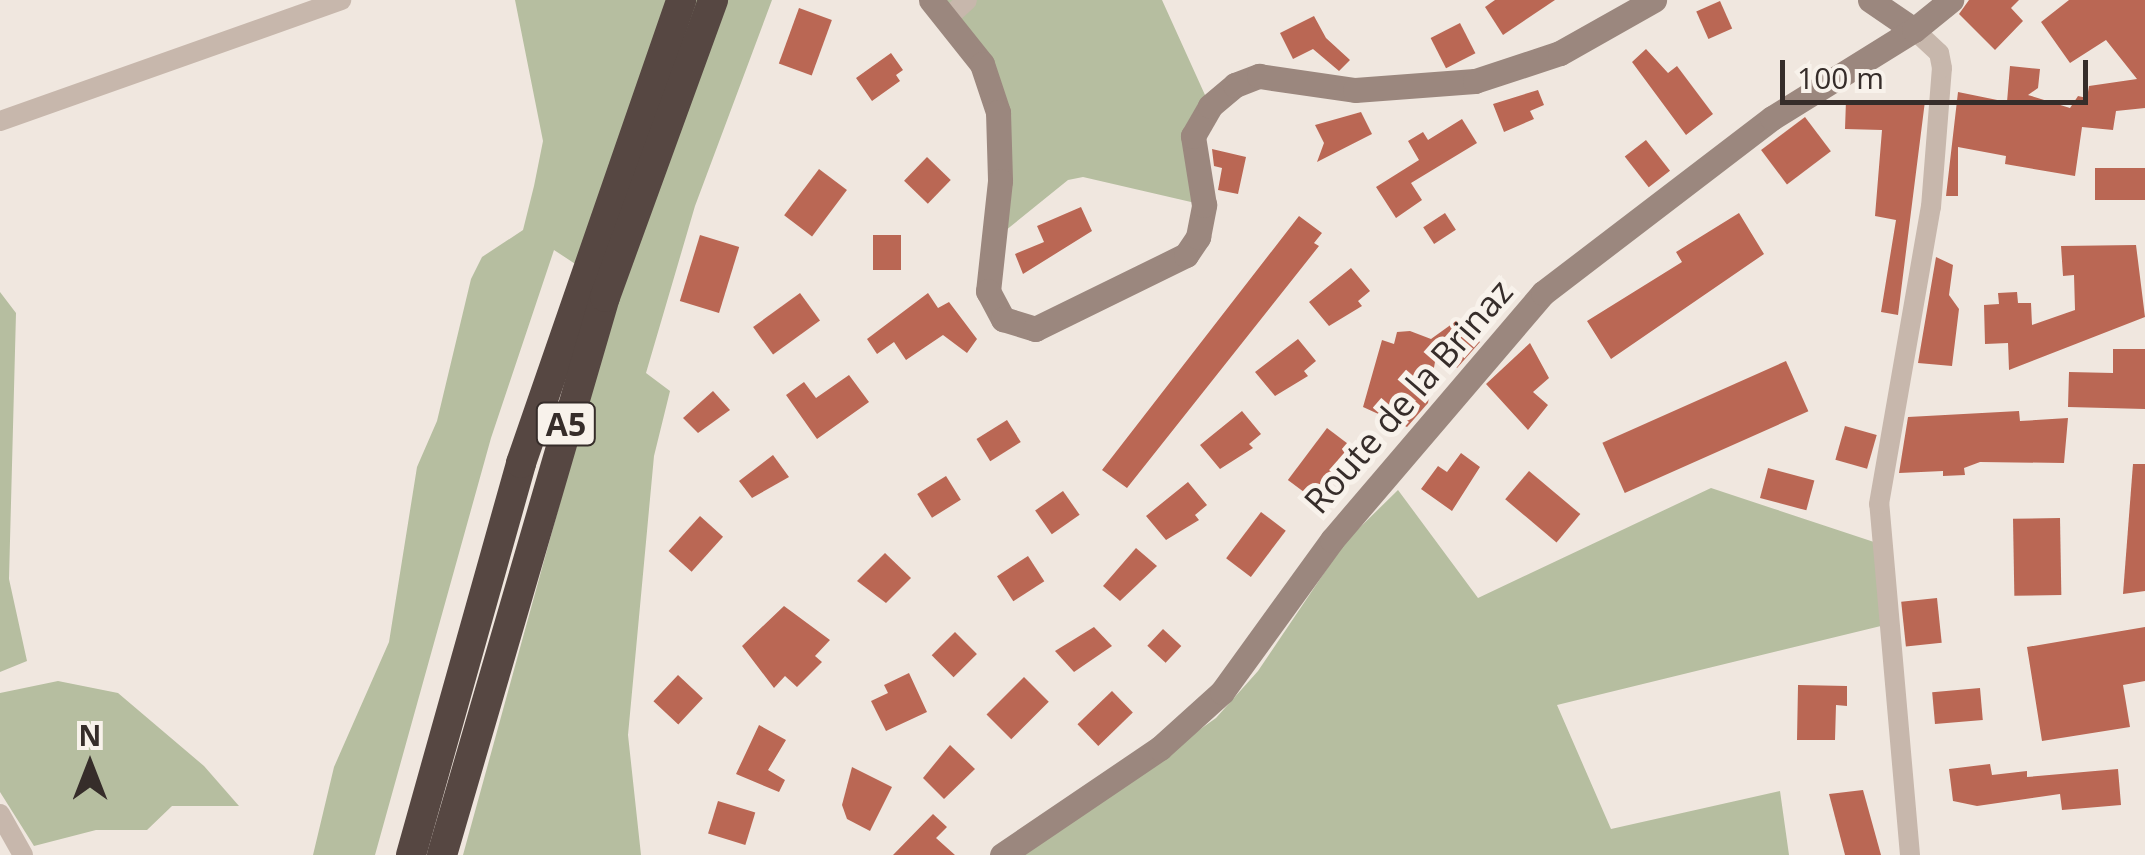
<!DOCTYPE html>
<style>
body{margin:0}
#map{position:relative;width:2145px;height:855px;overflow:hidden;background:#f0e7df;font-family:"Open Sans",sans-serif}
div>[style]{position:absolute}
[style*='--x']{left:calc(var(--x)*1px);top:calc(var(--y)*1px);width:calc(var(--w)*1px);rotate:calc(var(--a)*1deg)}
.green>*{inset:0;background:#b6bea0}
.building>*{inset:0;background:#ba6754;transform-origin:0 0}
.street>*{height:20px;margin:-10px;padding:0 10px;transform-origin:10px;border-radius:10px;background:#c7b7ac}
.secondary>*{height:25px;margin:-12.5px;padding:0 12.5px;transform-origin:12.5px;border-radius:12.5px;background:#9b877e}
.highway>*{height:30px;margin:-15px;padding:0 15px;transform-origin:15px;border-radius:15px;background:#564742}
span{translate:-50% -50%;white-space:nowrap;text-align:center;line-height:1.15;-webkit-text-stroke:10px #f8f2eb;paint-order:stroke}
.shield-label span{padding:2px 8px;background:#f8f2eb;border:2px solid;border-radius:8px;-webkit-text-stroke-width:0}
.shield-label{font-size:32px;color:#362d2a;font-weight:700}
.street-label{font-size:35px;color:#362d2a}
.north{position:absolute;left:40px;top:715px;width:100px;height:100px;-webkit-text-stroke:8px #f8f2eb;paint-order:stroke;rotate:0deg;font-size:28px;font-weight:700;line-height:40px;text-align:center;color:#362d2a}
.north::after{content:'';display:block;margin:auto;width:35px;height:45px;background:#362d2a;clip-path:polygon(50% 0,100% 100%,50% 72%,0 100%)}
.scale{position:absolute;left:1780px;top:60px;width:308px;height:45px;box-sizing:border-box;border:5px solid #362d2a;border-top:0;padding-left:12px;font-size:30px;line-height:35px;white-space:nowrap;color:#362d2a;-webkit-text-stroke:8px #f8f2eb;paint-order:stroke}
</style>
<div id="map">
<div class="green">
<div style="clip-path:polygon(515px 0,772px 0,695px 206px,646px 373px,670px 391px,654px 456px,628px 735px,641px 855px,463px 855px,618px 292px,554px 250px,491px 438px,375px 855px,313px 855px,334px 767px,389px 642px,417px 467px,437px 421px,471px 279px,482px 257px,523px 230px,534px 186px,543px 141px)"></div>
<div style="clip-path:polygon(931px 0,1162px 0,1210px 106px,1197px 127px,1204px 205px,1083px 177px,1068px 180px,990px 243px,998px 112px)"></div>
<div style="clip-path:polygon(0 292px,16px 313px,9px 579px,27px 661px,0 672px)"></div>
<div style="clip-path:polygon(1711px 488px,1880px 544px,1885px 625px,1557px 705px,1611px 829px,1780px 791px,1789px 855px,1023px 855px,1216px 718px,1258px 671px,1345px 542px,1398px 490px,1478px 598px)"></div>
<div style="clip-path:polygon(58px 681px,118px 693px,204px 766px,239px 806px,172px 806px,147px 830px,96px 830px,34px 846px,0 792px,0 693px)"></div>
</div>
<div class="building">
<div style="clip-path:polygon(1495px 0,1555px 0,1503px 35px,1485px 7px)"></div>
<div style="clip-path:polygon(1969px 0,2019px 0,2011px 8px,2023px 21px,1995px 50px,1959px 14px)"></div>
<div style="clip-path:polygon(2069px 0,2145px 0,2145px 108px,2116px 111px,2113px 130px,2082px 127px,2075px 176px,2005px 164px,2006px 156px,1958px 147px,1958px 196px,1946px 196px,1958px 92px,2007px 102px,2010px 66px,2040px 69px,2038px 88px,2028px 95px,2070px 108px,2078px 96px,2087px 98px,2089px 86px,2137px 79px,2106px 40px,2070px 63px,2041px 22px)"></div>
<div style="left:1720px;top:1px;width:30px;height:26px;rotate:66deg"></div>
<div style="left:799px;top:8px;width:35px;height:59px;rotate:20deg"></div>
<div style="clip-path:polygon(1314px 16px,1326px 38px,1350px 60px,1339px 71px,1313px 49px,1293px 59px,1280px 33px)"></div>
<div style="left:1460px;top:23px;width:34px;height:33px;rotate:63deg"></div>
<div style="clip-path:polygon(1646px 49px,1668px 73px,1677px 66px,1713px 114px,1686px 135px,1632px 62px)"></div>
<div style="clip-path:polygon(891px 53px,903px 70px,896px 75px,900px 81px,872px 101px,856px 78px)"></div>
<div style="clip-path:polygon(1538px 90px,1544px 105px,1530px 111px,1534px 119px,1504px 132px,1493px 104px)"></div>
<div style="clip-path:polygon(1846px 100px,1925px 101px,1898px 315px,1881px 312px,1896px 220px,1875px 216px,1882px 130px,1845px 129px)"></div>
<div style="clip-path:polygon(1361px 112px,1372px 134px,1317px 162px,1324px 143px,1315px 125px)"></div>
<div style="left:1805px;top:117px;width:43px;height:55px;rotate:53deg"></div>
<div style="clip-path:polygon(1462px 119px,1477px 143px,1411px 183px,1422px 200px,1396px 218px,1376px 187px,1419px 160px,1408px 141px,1423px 132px,1428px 140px)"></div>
<div style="left:1646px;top:140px;width:39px;height:27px;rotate:52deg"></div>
<div style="clip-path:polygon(1212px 149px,1246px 157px,1238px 194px,1218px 190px,1222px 168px,1214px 166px)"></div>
<div style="left:927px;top:157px;width:33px;height:33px;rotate:44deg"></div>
<div style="left:2145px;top:168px;width:32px;height:50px;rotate:90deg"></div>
<div style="left:819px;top:169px;width:35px;height:58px;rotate:37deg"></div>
<div style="clip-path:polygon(1081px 207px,1092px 231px,1023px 274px,1015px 254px,1044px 242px,1037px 226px)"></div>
<div style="left:1445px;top:213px;width:20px;height:26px;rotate:57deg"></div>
<div style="clip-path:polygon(1739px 213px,1764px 254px,1611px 359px,1587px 321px,1682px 262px,1676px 252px)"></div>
<div style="clip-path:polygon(1299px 216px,1322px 233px,1314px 243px,1319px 246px,1127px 488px,1102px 470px)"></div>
<div style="left:700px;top:235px;width:41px;height:69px;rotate:17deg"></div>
<div style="left:873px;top:235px;width:28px;height:35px"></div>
<div style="clip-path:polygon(2136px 245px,2145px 317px,2009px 370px,2008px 343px,1985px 344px,1984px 305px,1999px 304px,1998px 293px,2017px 292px,2018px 303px,2031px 303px,2032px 325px,2075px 310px,2074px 275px,2063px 276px,2061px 246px)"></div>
<div style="clip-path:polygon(1936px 257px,1953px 265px,1949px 295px,1959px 309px,1952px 366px,1918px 363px)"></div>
<div style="clip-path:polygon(1351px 268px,1370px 291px,1358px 301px,1362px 306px,1329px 326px,1309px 302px)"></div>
<div style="left:800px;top:293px;width:34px;height:58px;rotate:54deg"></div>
<div style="clip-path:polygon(928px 293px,938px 308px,949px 302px,977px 339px,967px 353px,943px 335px,906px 360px,894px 342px,877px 354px,867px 339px)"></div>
<div style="clip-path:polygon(1456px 321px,1480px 342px,1457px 368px,1437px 350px,1428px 403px,1407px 427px,1363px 407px,1382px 340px,1394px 344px,1397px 332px,1410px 331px,1431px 339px)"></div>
<div style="clip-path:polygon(1298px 339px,1316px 361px,1304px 371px,1308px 376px,1275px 396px,1255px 372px)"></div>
<div style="clip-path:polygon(1530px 343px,1549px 378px,1533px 392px,1548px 405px,1528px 430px,1486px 384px)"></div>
<div style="clip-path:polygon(2113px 349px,2145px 349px,2145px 409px,2068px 407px,2069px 372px,2113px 373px)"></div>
<div style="left:1786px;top:361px;width:55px;height:201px;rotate:66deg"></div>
<div style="clip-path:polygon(849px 375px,869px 402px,817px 439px,786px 395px,804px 382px,816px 398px)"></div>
<div style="clip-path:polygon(713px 391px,730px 410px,698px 433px,683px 418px)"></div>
<div style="clip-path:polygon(1242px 411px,1261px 434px,1249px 444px,1253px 448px,1220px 469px,1200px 445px)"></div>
<div style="clip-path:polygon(2019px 411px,2020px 421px,2068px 418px,2064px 463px,1980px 462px,1964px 468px,1965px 475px,1943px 476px,1943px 471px,1899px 473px,1908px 417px)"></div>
<div style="left:1007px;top:420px;width:26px;height:36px;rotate:58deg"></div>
<div style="left:1845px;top:426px;width:33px;height:35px;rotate:16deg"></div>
<div style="left:1327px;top:428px;width:31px;height:65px;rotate:37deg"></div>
<div style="clip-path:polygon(1461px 453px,1480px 467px,1452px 511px,1421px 489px,1438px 466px,1447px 472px)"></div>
<div style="clip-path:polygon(773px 455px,789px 477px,752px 498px,739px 481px)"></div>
<div style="clip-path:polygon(2133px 464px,2145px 464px,2145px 591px,2123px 594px)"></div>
<div style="left:1768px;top:468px;width:48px;height:31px;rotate:15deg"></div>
<div style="left:1529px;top:471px;width:67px;height:37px;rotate:40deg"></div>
<div style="left:946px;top:476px;width:28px;height:34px;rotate:58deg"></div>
<div style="clip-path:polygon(1188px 482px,1207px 505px,1195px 515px,1199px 520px,1166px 540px,1146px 516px)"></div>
<div style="left:1063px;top:491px;width:29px;height:34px;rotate:55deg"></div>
<div style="left:1261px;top:512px;width:31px;height:58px;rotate:37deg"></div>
<div style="left:700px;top:516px;width:31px;height:47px;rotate:42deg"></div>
<div style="left:2060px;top:518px;width:77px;height:47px;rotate:89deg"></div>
<div style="clip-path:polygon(1136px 548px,1157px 566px,1120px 601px,1103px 586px)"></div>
<div style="clip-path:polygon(885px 553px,911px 578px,886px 603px,857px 581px)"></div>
<div style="left:1028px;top:556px;width:30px;height:37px;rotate:57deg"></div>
<div style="left:1937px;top:598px;width:45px;height:36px;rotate:84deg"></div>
<div style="clip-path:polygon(784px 606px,830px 640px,815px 656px,822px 662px,797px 687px,785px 676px,774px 688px,742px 646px)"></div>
<div style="clip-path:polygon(1094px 627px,1112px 646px,1074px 672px,1055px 651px)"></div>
<div style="clip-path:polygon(2145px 627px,2145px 681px,2123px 685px,2130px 727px,2042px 741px,2027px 647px)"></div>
<div style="left:1163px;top:629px;width:25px;height:23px;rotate:43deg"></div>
<div style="left:955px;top:632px;width:31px;height:33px;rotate:45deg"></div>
<div style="clip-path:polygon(909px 673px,927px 712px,886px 731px,871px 701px,888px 693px,884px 685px)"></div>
<div style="left:678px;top:675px;width:34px;height:36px;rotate:43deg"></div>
<div style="left:1024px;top:677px;width:35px;height:53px;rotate:45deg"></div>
<div style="clip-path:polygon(1798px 685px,1847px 686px,1847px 706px,1836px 705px,1835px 740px,1797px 740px)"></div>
<div style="left:1980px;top:688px;width:32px;height:48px;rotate:85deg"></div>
<div style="left:1112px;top:691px;width:30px;height:48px;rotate:46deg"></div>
<div style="clip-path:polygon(759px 725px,786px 740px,768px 770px,785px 780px,779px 792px,736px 774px)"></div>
<div style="clip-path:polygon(950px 745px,975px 769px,944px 799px,923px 778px)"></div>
<div style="clip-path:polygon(1990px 764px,1992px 775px,2027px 771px,2027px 777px,2118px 769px,2121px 805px,2062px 810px,2060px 794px,1977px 806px,1953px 801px,1949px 769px)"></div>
<div style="clip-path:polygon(852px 767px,892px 787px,870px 831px,847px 819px,842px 805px)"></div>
<div style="clip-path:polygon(1863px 790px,1881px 855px,1845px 855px,1829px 794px)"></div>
<div style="left:718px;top:801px;width:39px;height:34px;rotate:17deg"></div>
<div style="clip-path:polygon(933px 814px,947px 827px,936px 838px,955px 855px,893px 855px)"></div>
</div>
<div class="street">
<div style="--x:950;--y:16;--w:23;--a:-43"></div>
<div style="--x:0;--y:121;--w:362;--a:-19.5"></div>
<div style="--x:0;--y:814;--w:47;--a:60.7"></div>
<div style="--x:1910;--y:855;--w:352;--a:-95"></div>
<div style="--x:1879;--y:504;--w:302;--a:-80.1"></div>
<div style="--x:1931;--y:207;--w:139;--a:-85.5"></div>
<div style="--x:1942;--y:68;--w:15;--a:-101"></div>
<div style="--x:1939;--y:53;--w:34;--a:-137"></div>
</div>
<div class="secondary">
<div style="--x:931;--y:0;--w:82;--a:51.4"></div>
<div style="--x:982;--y:64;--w:51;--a:71.6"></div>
<div style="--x:998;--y:112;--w:69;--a:88.3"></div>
<div style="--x:1000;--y:181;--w:111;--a:96.2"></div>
<div style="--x:988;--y:291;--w:32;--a:62"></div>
<div style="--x:1003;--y:319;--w:34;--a:17"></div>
<div style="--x:1035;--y:329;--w:168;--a:-26.1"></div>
<div style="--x:1186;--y:255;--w:22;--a:-56"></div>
<div style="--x:1198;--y:237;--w:33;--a:-79"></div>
<div style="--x:1204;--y:205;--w:70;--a:-99.1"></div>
<div style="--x:1193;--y:136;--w:34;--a:-60"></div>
<div style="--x:1210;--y:106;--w:33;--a:-40"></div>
<div style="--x:1235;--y:85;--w:26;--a:-21"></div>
<div style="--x:1259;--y:76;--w:97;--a:8.3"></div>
<div style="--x:1355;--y:90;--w:120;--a:-4.3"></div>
<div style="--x:1475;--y:81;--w:89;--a:-18.2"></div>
<div style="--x:1560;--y:53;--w:108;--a:-29.4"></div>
<div style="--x:1870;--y:0;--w:53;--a:34.3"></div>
<div style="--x:1002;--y:855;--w:191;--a:-34.1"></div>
<div style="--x:1160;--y:748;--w:84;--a:-42.1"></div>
<div style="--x:1222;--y:692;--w:188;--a:-54.1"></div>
<div style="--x:1332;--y:540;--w:325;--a:-49.5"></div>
<div style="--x:1543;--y:293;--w:288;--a:-37.4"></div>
<div style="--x:1772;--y:118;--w:167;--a:-31.8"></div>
<div style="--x:1914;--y:30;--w:48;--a:-39"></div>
</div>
<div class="highway">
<div style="--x:411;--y:855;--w:407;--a:-74.3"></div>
<div style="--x:521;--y:463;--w:490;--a:-70.9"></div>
<div style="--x:442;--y:855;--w:581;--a:-73.72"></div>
<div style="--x:605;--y:297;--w:316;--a:-70"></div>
</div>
<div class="shield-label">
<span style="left:566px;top:424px">A5</span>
</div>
<div class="street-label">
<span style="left:1408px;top:396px;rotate:-49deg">Route de la Brinaz</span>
</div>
<div class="north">N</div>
<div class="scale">100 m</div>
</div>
